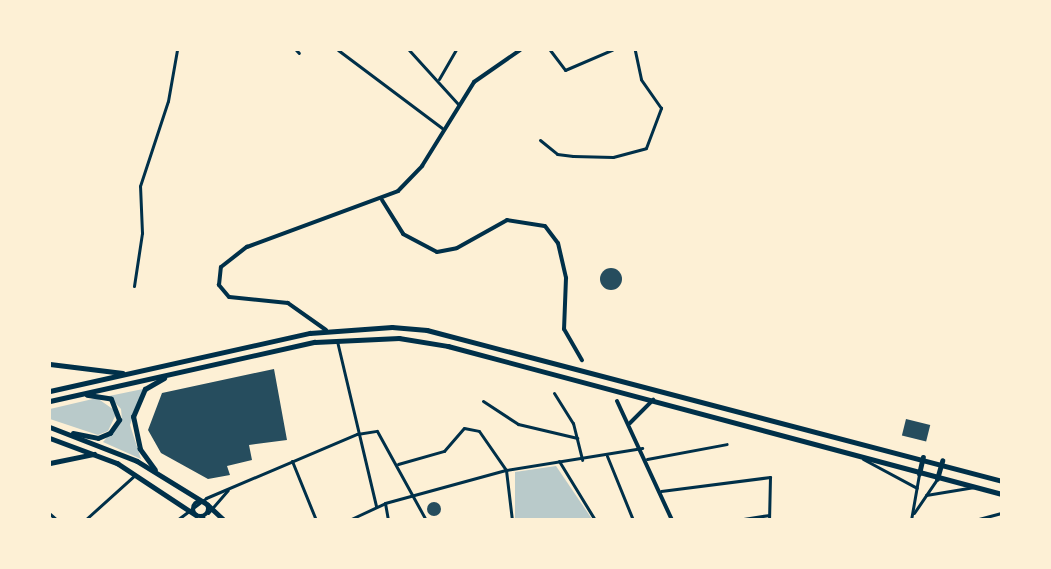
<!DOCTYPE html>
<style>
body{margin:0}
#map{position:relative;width:1051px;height:569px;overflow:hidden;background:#fdf0d5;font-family:"PT Serif",serif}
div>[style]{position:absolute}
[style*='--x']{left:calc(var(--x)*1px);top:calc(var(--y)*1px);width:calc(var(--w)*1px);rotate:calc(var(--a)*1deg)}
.green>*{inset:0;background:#b9caca}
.building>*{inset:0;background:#264d5e;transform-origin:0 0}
.round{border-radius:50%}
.minor>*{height:3px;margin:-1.5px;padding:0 1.5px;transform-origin:1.5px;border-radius:1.5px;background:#003049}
.tertiary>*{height:4px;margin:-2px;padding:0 2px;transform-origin:2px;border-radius:2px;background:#003049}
.primary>*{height:4.5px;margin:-2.25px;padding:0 2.25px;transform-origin:2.25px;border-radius:2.25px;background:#003049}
.primary>.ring{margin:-2.25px;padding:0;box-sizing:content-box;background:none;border:4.5px solid #003049;border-radius:50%}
.trunk>*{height:4.5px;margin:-2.25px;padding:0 2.25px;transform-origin:2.25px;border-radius:2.25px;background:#003049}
span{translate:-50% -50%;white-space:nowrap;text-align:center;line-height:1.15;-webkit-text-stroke:5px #fdf0d5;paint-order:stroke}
.frame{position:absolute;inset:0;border:51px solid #fdf0d5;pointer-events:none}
</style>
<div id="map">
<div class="green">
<div style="clip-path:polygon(143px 389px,130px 425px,141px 459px,103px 442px,122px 420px,121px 409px,109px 396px)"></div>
<div style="clip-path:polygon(97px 398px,117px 412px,108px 431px,98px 435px,50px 419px,50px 409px)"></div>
<div style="clip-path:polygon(556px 466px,592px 519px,515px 519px,515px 472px)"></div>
</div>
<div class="building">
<div class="round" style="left:600px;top:268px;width:22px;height:22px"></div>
<div style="clip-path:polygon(274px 369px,287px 440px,249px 445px,252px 460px,227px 466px,230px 475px,208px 479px,161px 453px,148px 430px,162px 393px)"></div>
<div style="left:906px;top:419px;width:25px;height:17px;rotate:14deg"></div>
<div class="round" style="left:427px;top:502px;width:14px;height:14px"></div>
</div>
<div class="minor">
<div style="--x:296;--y:50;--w:4;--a:45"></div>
<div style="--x:338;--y:50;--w:130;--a:36.9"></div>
<div style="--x:409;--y:50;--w:73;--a:47.8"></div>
<div style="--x:550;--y:50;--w:25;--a:53"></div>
<div style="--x:565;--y:70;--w:51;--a:-23.1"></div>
<div style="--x:439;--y:79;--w:34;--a:-60"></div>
<div style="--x:540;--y:140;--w:22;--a:39"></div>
<div style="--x:557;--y:154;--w:16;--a:7"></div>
<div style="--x:573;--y:156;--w:40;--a:1.4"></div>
<div style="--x:613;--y:157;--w:34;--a:-15"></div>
<div style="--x:646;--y:148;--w:43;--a:-69.4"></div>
<div style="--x:661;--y:108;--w:35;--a:-125"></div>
<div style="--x:641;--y:79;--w:30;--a:-102"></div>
<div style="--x:134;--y:286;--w:54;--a:-81.4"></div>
<div style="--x:142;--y:233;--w:47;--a:-92.4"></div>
<div style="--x:140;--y:186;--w:89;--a:-71.8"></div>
<div style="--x:168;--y:101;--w:52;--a:-80"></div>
<div style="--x:337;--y:341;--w:170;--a:76.7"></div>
<div style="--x:554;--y:393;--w:36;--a:58"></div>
<div style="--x:573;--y:423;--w:38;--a:76"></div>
<div style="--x:483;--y:401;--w:42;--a:33.3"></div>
<div style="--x:518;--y:424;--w:61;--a:13.3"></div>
<div style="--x:607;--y:456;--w:69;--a:67.9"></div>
<div style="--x:647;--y:459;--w:81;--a:-10.6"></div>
<div style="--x:863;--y:459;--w:61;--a:28.2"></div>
<div style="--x:292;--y:461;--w:64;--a:67.9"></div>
<div style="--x:559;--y:461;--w:69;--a:58.6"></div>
<div style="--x:398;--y:464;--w:48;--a:-15.8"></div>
<div style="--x:444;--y:451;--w:30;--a:-49"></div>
<div style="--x:464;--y:428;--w:15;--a:11"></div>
<div style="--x:479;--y:431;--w:47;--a:55.3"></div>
<div style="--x:506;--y:470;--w:50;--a:83.2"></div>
<div style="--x:661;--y:491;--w:110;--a:-7.3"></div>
<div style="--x:770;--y:477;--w:43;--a:91.3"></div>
<div style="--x:926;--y:495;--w:49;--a:-9.5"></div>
<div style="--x:385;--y:503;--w:17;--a:80"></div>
<div style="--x:208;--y:513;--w:30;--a:-49"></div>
<div style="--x:914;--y:513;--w:41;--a:-55.9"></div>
<div style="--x:50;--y:514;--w:9;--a:41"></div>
<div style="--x:85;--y:520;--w:67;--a:-42"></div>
<div style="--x:177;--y:520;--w:36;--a:-37"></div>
<div style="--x:206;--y:498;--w:164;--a:-23"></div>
<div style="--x:357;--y:434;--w:20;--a:-9"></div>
<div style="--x:377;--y:431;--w:102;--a:61.2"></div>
<div style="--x:195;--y:520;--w:9;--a:-21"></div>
<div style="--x:349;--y:520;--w:40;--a:-25"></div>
<div style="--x:385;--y:503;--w:125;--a:-15.3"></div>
<div style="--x:506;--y:470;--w:138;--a:-9.2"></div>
<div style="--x:737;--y:520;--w:31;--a:-9"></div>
<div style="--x:911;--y:520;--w:47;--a:-80.1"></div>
<div style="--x:975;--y:520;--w:28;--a:-15"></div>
</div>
<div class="tertiary">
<div style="--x:382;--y:200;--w:40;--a:58"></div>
<div style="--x:403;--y:234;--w:38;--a:28"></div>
<div style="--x:437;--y:252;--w:20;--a:-11"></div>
<div style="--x:457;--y:248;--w:57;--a:-29.2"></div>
<div style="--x:507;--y:220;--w:38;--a:9"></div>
<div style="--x:545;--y:226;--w:21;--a:53"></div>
<div style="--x:558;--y:243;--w:36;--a:77"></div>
<div style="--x:566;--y:278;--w:51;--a:92.2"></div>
<div style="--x:564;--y:329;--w:36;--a:60"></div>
<div style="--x:326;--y:330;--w:47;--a:-144.6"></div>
<div style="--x:288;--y:303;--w:59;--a:-174.2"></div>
<div style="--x:229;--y:297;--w:16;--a:-130"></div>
<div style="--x:219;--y:285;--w:18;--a:-84"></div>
<div style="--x:221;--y:267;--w:33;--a:-38"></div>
<div style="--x:247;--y:247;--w:161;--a:-20.3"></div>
<div style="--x:398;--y:191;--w:35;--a:-46"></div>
<div style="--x:422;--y:166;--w:99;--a:-58.2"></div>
<div style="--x:474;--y:82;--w:56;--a:-34.8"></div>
<div style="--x:617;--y:401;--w:131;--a:65.2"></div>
<div style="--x:630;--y:423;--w:33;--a:-45"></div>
</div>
<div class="primary">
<div class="ring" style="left:193px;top:501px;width:11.5px;height:11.5px"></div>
<div style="--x:208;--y:505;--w:22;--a:43"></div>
</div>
<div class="trunk">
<div style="--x:50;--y:364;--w:73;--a:7.1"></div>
<div style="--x:50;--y:391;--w:266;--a:-12.6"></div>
<div style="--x:310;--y:333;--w:82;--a:-4.2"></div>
<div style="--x:392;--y:327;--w:35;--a:5"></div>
<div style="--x:427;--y:330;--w:594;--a:14.71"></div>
<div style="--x:50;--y:401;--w:271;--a:-12.6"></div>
<div style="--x:315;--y:342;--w:84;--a:-2.7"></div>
<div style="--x:399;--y:338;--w:50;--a:9.3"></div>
<div style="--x:448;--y:346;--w:573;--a:14.96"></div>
<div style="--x:50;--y:427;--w:93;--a:21.3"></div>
<div style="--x:137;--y:461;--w:82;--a:31.6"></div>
<div style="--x:73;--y:433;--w:25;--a:11"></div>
<div style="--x:98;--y:438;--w:13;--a:-23"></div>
<div style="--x:110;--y:433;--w:16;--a:-55"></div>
<div style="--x:119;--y:420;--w:22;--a:-111"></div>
<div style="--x:111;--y:399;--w:24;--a:-171"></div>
<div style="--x:50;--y:438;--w:72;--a:20.5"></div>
<div style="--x:117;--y:463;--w:95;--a:33.4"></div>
<div style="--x:50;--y:463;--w:45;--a:-11.6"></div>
<div style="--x:155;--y:470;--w:26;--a:-126"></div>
<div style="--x:140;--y:449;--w:33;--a:-102"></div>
<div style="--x:133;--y:417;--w:30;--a:-67"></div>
<div style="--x:145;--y:389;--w:22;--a:-30"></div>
<div style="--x:919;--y:474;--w:17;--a:-77"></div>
<div style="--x:937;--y:479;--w:19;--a:-74"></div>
</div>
<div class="frame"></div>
</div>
